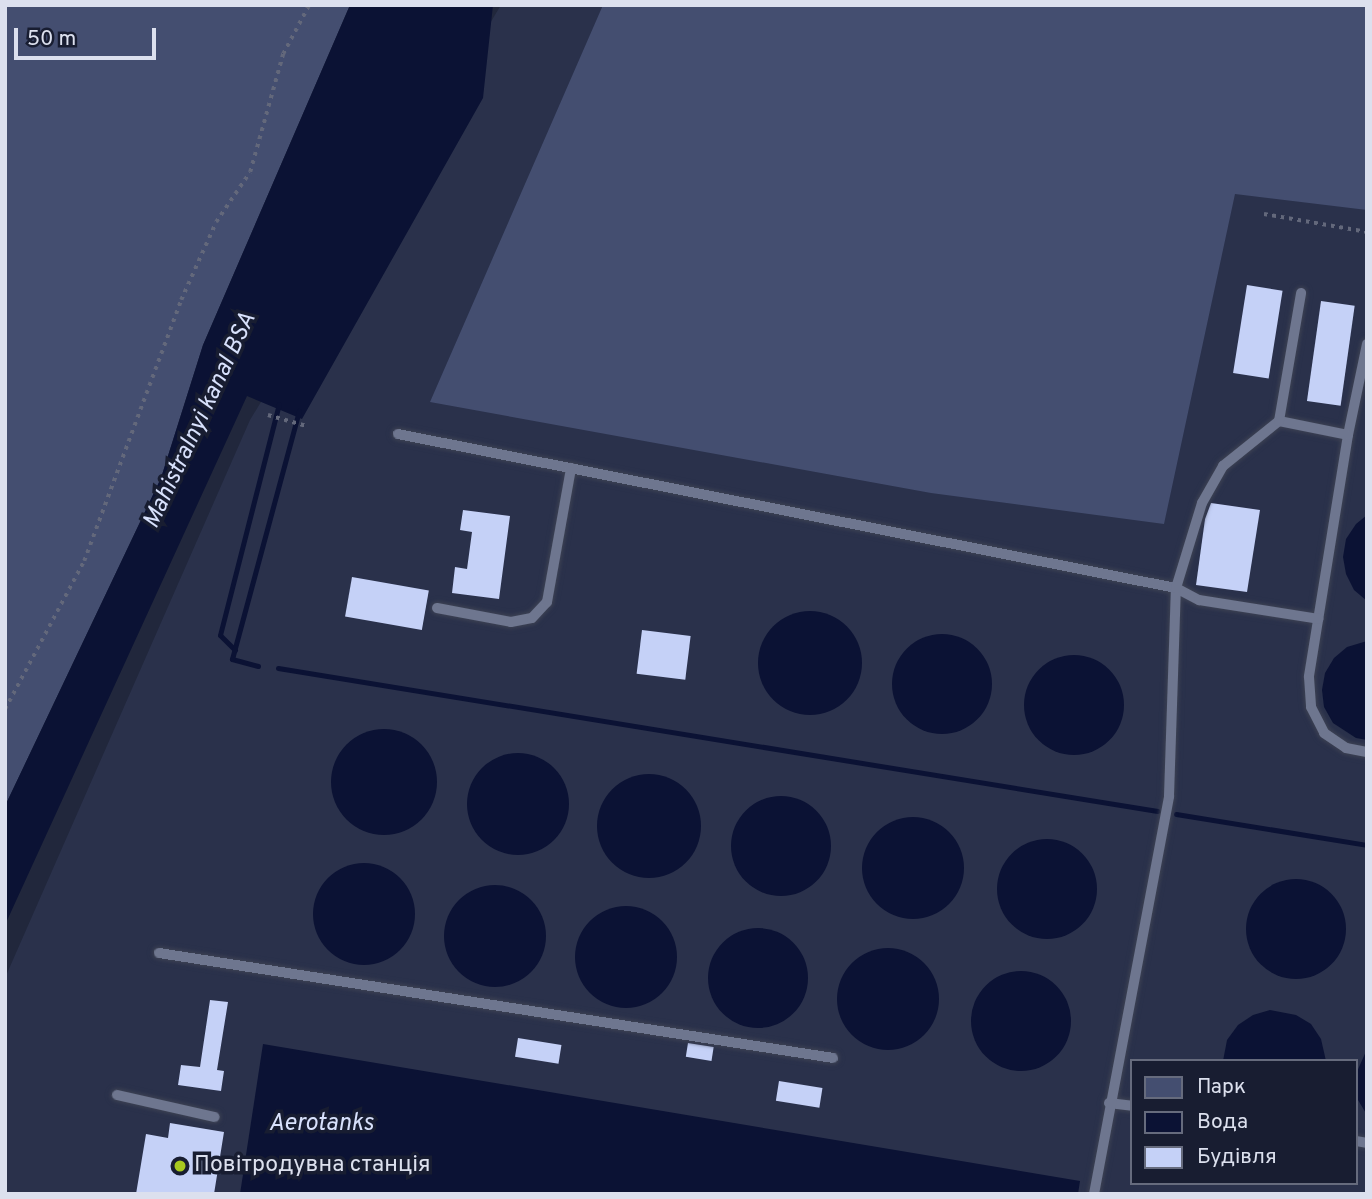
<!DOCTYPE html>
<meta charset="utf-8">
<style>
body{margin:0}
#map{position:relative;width:1372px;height:1199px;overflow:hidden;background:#21273c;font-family:Overpass,sans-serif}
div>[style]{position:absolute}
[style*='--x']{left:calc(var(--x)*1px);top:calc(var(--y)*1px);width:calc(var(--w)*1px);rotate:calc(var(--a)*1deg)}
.built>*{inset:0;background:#2a314b}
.green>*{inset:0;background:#444e70}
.water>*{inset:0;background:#0b1234}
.round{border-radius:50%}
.stream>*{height:5px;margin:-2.5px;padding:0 2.5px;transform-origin:2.5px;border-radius:2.5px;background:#0b1234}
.building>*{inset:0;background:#c5d1f7;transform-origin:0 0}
.path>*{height:3.5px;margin-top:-1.75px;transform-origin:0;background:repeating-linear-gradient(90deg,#63687b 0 3.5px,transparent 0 8.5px)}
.roads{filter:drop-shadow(0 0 2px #3d4253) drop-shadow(0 0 2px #3d4253)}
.lane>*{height:10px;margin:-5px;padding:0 5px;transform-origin:5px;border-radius:5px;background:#6e768f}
.dots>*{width:19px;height:19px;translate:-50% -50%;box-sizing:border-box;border:4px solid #181d31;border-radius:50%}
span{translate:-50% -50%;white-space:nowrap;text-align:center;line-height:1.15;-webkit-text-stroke:7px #181d31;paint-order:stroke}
.poi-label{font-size:23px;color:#dce0ee}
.left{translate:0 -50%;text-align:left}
.water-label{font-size:24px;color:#d8e1fc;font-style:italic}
.frame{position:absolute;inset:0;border:7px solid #dce0ee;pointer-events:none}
.legend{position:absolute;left:1130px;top:1059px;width:228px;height:126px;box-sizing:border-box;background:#181d31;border:2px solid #666b7d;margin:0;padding:9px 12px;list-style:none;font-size:21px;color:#dce0ee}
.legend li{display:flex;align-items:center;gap:14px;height:35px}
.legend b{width:35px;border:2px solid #666b7d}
.scale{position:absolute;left:14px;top:28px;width:142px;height:32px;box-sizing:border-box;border:4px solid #dce0ee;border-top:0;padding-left:9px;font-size:21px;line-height:24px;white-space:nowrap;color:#dce0ee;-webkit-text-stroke:5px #181d31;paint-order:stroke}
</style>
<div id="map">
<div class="built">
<div style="clip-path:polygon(evenodd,501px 5px,1367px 5px,1367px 1194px,5px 1194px,5px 978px,250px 420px,501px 5px,1132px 1061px,1356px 1061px,1356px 1183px,1132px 1183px,1132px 1061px)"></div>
</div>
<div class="green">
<div style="clip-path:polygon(5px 5px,350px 5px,203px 345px,161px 478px,5px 806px)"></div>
<div style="clip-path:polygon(603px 5px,1367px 5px,1367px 210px,1235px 194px,1164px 524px,931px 493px,430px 402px)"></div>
</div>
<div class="water">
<div style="clip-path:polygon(350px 5px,493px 5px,483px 98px,302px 419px,247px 396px,5px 925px,5px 806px,161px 478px,203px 345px)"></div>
<div style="clip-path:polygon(1367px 515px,1367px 601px,1354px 590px,1346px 574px,1343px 557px,1346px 539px,1356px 524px)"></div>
<div class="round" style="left:758px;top:611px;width:104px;height:104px"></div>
<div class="round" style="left:892px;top:634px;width:100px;height:100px"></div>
<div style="clip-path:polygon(1367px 641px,1367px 740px,1356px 738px,1333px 723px,1324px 707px,1322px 690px,1325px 673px,1334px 658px,1347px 647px)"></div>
<div class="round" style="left:1024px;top:655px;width:100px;height:100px"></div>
<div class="round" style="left:331px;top:729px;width:106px;height:106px"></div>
<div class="round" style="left:467px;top:753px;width:102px;height:102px"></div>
<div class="round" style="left:597px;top:774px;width:104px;height:104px"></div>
<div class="round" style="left:731px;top:796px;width:100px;height:100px"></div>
<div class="round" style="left:862px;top:817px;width:102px;height:102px"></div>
<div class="round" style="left:997px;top:839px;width:100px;height:100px"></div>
<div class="round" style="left:313px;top:863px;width:102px;height:102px"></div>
<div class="round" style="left:1246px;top:879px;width:100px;height:100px"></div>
<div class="round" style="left:444px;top:885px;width:102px;height:102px"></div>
<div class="round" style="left:575px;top:906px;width:102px;height:102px"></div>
<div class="round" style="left:708px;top:928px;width:100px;height:100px"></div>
<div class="round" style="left:837px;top:948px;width:102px;height:102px"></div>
<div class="round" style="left:971px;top:971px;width:100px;height:100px"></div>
<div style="clip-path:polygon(1270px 1010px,1296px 1015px,1311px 1024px,1321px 1039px,1326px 1061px,1223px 1061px,1227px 1040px,1238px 1025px,1253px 1015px)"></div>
<div style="clip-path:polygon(263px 1044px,1080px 1181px,1078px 1194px,240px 1194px)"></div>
<div style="clip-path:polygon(1367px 1049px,1367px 1115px,1358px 1100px,1356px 1074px)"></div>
</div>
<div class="stream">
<div style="--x:235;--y:650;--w:21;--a:-135"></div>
<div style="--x:220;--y:635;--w:238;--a:-75.7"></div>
<div style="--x:258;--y:666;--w:27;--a:-165"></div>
<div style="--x:232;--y:659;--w:257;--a:-74.9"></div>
<div style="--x:278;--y:668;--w:891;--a:9.24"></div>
<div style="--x:1176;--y:814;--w:193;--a:9.2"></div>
</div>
<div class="building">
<div style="left:1247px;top:285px;width:36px;height:89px;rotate:9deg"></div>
<div style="left:1321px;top:301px;width:34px;height:101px;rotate:8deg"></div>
<div style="clip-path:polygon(1211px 503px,1260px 510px,1247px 592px,1196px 585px,1205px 519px)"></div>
<div style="clip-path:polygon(463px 510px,510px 516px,499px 599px,452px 593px,455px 567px,467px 569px,472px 532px,460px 530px)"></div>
<div style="left:352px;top:577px;width:78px;height:40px;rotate:10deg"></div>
<div style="left:642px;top:630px;width:49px;height:44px;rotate:7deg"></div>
<div style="clip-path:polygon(210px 1000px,228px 1002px,217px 1070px,224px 1071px,221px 1091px,178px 1085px,181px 1065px,200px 1067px)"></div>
<div style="left:518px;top:1038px;width:44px;height:19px;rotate:9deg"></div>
<div style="left:688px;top:1043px;width:26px;height:14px;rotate:9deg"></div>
<div style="left:779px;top:1081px;width:44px;height:20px;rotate:9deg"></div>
<div style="clip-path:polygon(170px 1123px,224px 1132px,214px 1194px,136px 1194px,146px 1134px,168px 1138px)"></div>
</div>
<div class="path">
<div style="--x:1264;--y:214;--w:105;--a:9.9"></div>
<div style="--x:268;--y:415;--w:40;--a:16"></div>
<div style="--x:5;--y:709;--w:168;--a:-61.9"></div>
<div style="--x:84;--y:561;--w:278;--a:-69.6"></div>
<div style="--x:181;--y:300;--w:85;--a:-65.8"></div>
<div style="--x:216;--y:222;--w:60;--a:-55.8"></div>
<div style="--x:250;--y:172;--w:123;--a:-74.4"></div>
<div style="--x:283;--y:54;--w:55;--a:-62"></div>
</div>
<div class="roads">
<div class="lane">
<div style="--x:1367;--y:344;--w:93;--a:101.8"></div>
<div style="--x:1348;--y:435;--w:245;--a:99.2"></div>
<div style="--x:1309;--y:677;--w:30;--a:86"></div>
<div style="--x:1311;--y:707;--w:29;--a:63"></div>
<div style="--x:1324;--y:733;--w:27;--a:34"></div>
<div style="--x:1346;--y:748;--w:21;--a:11"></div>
<div style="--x:1279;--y:421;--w:70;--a:11.5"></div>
<div style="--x:398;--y:434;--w:793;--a:11.2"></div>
<div style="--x:1176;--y:588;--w:26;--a:28"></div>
<div style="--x:1199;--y:600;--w:121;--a:9"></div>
<div style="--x:437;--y:608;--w:75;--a:10.7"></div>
<div style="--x:511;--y:622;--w:21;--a:-11"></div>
<div style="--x:532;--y:618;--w:22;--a:-47"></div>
<div style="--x:547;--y:602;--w:136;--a:-79.8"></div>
<div style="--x:159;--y:953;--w:682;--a:8.85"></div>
<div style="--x:117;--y:1095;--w:100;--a:12.7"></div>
<div style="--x:1109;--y:1103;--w:23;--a:7"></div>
<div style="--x:1356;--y:1141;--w:11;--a:10"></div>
<div style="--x:1094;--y:1194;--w:405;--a:-79.3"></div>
<div style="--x:1169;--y:796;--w:208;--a:-88.1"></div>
<div style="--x:1176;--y:588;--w:89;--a:-73"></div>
<div style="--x:1202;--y:503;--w:43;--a:-60.4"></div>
<div style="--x:1223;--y:466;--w:72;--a:-38.8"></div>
<div style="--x:1279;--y:421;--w:130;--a:-80.2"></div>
</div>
</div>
<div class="dots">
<div style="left:180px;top:1166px;background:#a7c81f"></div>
</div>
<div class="poi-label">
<span class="left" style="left:194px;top:1166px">Повітродувна станція</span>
</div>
<div class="water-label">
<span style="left:201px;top:421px;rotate:-65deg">Mahistralnyi kanal BSA</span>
<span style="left:321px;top:1125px">Aerotanks</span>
</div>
<div class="frame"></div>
<ul class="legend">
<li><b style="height:19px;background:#444e70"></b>Парк</li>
<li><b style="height:19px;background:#0b1234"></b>Вода</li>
<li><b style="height:19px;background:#c5d1f7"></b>Будівля</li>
</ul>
<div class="scale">50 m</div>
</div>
